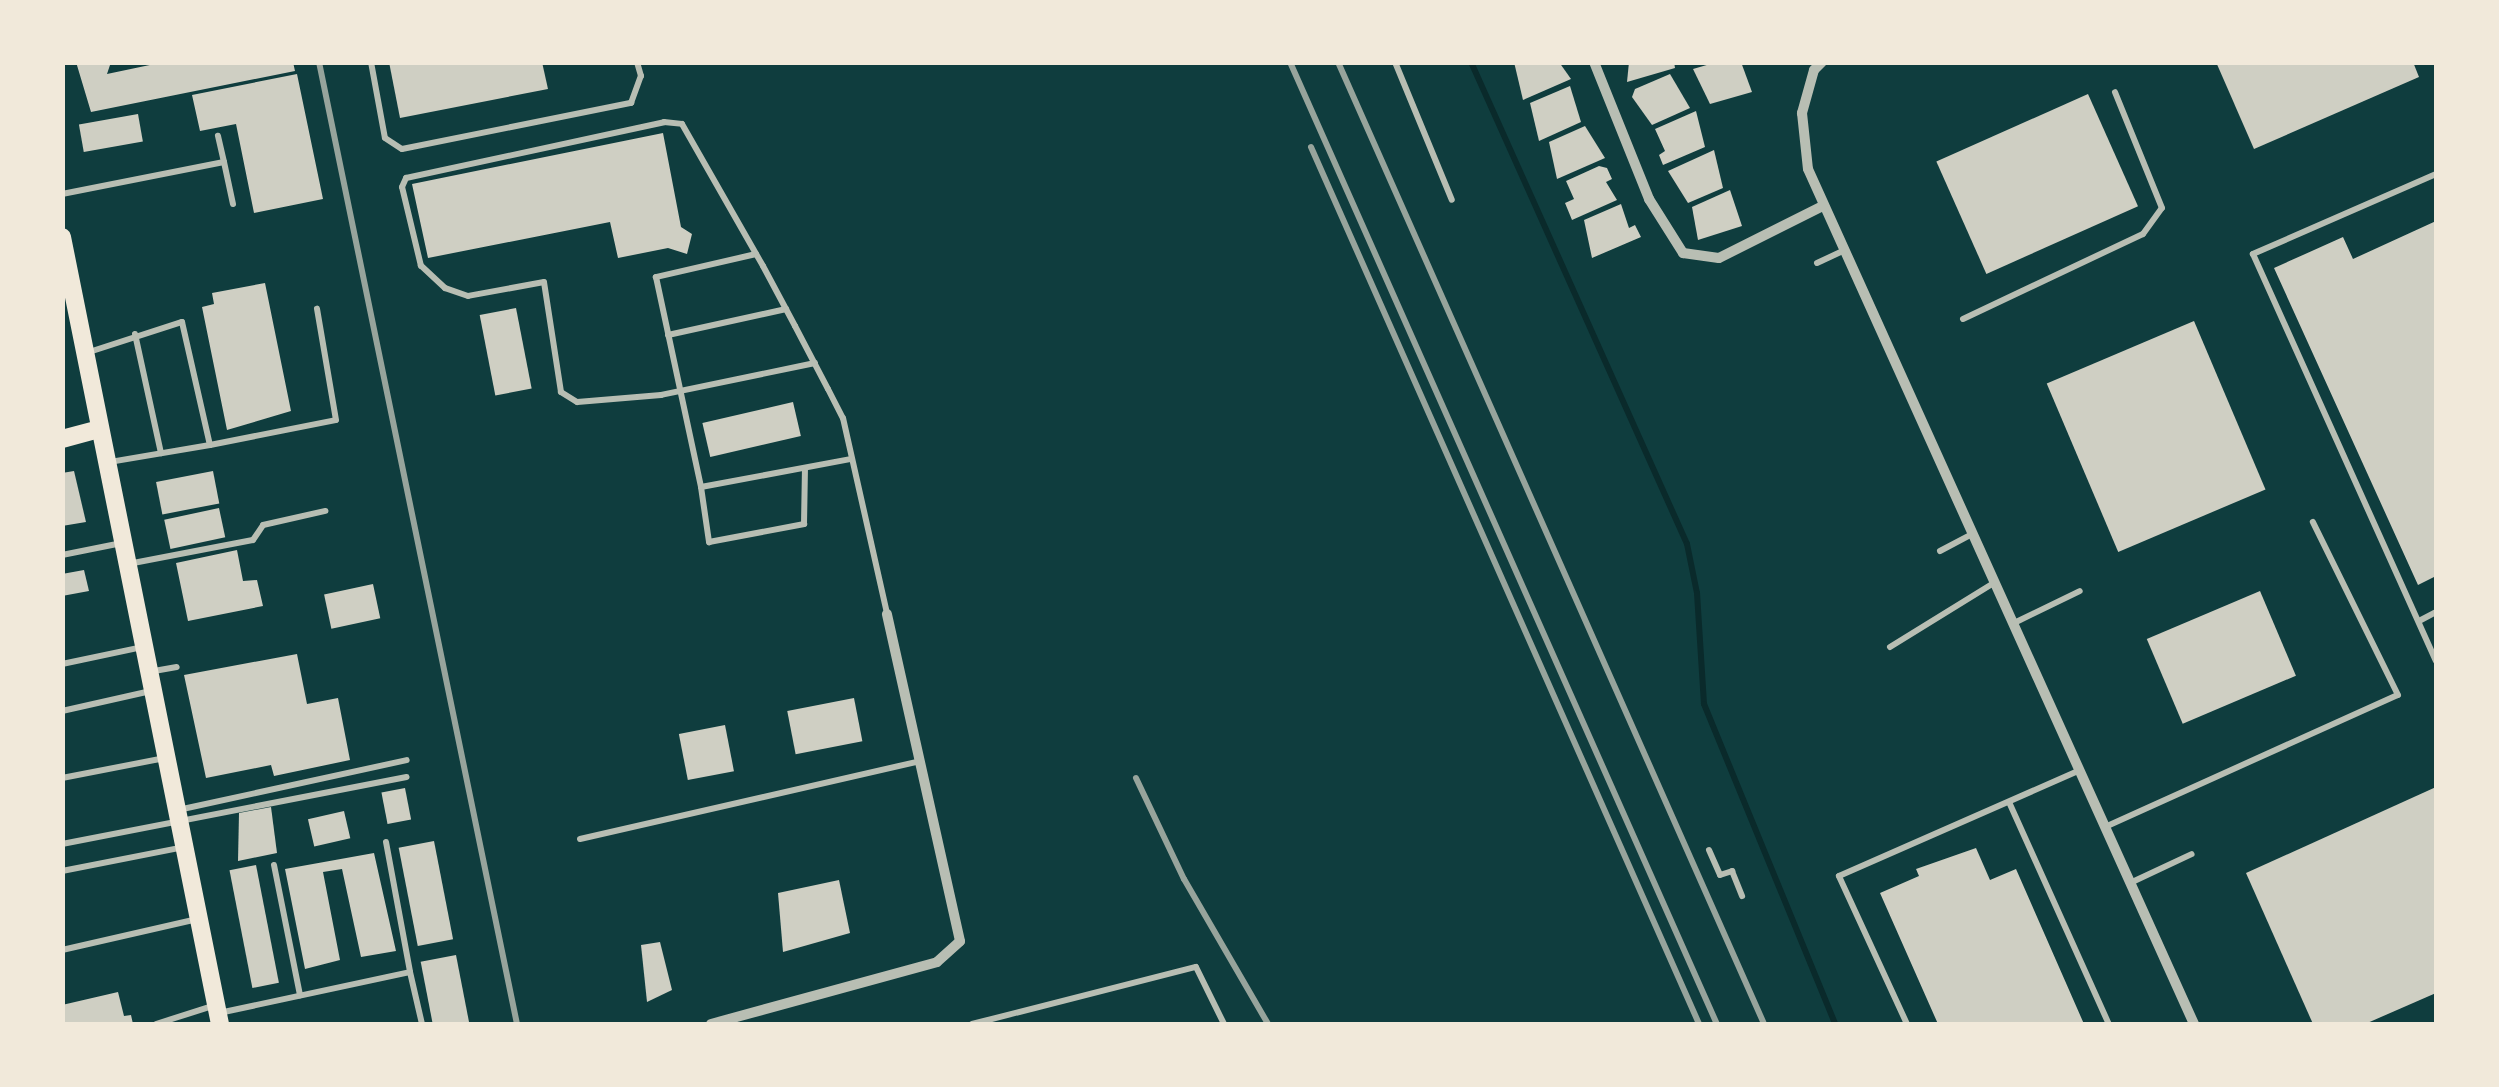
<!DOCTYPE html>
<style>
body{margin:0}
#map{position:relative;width:2499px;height:1087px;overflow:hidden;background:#0f3d3e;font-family:"Sofia Sans Condensed",sans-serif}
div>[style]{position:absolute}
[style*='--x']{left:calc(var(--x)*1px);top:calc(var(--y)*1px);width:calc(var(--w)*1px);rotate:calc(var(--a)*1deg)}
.stream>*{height:6px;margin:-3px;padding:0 3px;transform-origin:3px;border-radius:3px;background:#0a2a2b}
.building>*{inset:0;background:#cfcfc3;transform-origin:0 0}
.service>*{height:6px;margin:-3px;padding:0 3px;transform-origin:3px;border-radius:3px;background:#b8beb3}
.minor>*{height:10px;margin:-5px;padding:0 5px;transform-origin:5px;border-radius:5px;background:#b8beb3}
.secondary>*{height:18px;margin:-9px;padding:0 9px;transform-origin:9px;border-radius:9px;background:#f1e9da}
.rail>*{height:6px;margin:-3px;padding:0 3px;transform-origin:3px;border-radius:3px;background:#97a49c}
span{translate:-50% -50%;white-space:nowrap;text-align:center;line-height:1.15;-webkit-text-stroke:10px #f1e9da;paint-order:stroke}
.frame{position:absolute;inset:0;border:65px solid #f1e9da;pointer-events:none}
</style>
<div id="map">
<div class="stream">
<div style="--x:1471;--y:62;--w:528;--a:65.86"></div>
<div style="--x:1687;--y:544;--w:50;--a:78.5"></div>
<div style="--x:1697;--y:593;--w:111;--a:86.4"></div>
<div style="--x:1704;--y:704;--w:346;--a:67.7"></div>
</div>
<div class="building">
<div style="clip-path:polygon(76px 62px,111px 62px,107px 74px,164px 62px,293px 62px,295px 71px,91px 112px)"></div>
<div style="clip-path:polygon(389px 62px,542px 62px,548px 89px,400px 118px)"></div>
<div style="clip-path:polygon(1514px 62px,1559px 62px,1571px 79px,1523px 100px)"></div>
<div style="clip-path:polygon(1629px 62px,1674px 62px,1675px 68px,1627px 82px)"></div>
<div style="clip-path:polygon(1717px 62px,1741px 62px,1752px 92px,1710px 104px,1693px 69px)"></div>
<div style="clip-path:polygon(2216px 62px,2413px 62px,2419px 77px,2254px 149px)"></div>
<div style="clip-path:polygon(297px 74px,323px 199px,254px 213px,236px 124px,200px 131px,192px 95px)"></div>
<div style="clip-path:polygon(1670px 74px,1690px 108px,1652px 125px,1632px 97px,1635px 89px)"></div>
<div style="clip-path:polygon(1570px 86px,1581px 122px,1539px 141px,1530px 103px)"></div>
<div style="left:2088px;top:94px;width:123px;height:166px;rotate:66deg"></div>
<div style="clip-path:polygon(1696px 111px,1705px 147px,1663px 165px,1659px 155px,1665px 151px,1655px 129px)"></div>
<div style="left:138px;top:114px;width:28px;height:60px;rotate:80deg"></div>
<div style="clip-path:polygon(1585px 126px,1605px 158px,1557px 179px,1549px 142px)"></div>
<div style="clip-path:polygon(663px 133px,681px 227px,692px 234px,687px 254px,668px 248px,618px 258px,610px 222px,428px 258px,412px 184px)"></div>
<div style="clip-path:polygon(1714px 150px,1723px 188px,1688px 203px,1668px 171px)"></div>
<div style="clip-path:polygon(1599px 166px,1607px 168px,1612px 179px,1606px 182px,1617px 200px,1572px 220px,1565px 203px,1574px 199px,1566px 181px)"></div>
<div style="clip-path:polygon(1730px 190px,1742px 226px,1698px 240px,1692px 207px)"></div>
<div style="clip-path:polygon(1621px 204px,1629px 228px,1635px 225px,1641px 237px,1592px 258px,1584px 220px)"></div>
<div style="clip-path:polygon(2436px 221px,2436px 576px,2418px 585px,2274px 268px,2343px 237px,2353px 259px)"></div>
<div style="clip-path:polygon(265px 283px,291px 411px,227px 430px,202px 307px,214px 304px,212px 293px)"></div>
<div style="left:516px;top:308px;width:82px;height:37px;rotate:79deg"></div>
<div style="left:2194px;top:321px;width:183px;height:160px;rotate:67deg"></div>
<div style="left:793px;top:402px;width:35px;height:93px;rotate:77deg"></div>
<div style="clip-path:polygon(74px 471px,86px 522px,62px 526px,62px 473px)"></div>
<div style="left:213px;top:471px;width:33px;height:58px;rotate:79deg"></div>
<div style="left:219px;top:508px;width:30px;height:56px;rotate:78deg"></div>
<div style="clip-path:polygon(237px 550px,243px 581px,257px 580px,263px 606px,188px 621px,176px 563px)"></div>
<div style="clip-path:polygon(84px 570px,89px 591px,62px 596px,62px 574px)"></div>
<div style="left:373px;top:584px;width:35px;height:50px;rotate:78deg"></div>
<div style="left:2260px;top:591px;width:92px;height:123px;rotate:67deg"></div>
<div style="clip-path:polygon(297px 654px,307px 704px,338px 698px,350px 760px,274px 776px,271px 765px,206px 778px,184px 675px)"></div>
<div style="left:854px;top:698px;width:44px;height:68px;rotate:79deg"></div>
<div style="left:725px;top:725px;width:47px;height:47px;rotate:79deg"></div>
<div style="clip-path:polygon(2436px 787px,2436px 993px,2365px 1024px,2313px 1024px,2246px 873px)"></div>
<div style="left:405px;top:788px;width:32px;height:24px;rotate:79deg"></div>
<div style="clip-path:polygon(271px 807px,277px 853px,238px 861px,239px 813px)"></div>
<div style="left:344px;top:811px;width:28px;height:37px;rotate:77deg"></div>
<div style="left:434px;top:841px;width:100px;height:36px;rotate:79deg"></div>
<div style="clip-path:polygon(1976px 848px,1990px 880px,2016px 869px,2084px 1024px,1938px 1024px,1880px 893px,1919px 876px,1916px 869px)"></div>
<div style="clip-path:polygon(374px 853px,396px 951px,361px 957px,342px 869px,323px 872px,340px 960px,305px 969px,285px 869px)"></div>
<div style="left:256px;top:865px;width:120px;height:27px;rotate:79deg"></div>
<div style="clip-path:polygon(839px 880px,850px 933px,783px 952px,778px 893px)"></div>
<div style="clip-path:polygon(660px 942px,672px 990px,647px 1002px,641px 945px)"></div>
<div style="left:456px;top:955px;width:70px;height:36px;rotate:79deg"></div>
<div style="clip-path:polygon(118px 992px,124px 1016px,131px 1015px,133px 1024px,62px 1024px,62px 1005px)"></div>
</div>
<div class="service">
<div style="--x:371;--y:62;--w:77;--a:79.6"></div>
<div style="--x:385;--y:138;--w:20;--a:33"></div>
<div style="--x:402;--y:149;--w:234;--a:-11.4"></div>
<div style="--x:631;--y:103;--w:29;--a:-70"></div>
<div style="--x:641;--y:76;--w:15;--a:-106"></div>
<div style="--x:1395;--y:62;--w:149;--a:67.6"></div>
<div style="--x:224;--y:162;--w:43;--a:77.9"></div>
<div style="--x:2436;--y:174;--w:200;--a:156.4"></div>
<div style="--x:2253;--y:254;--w:446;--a:65.8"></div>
<div style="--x:62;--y:194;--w:165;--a:-11.2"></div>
<div style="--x:224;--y:162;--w:27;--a:-103"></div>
<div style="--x:756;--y:254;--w:103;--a:167"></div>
<div style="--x:656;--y:277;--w:215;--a:77.9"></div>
<div style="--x:701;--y:487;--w:153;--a:-10.6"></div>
<div style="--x:1817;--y:263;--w:26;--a:-25"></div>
<div style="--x:1963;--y:319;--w:199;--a:-25.3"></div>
<div style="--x:2143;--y:234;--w:32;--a:-54"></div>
<div style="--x:2162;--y:208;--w:125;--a:-112.1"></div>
<div style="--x:135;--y:334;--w:122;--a:77.7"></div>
<div style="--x:668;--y:335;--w:121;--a:-12.4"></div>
<div style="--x:86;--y:353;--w:101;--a:-17.9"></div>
<div style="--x:182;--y:322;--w:126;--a:77.2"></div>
<div style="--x:210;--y:445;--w:101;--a:170.4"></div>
<div style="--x:815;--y:363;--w:157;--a:168.3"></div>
<div style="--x:661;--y:395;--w:84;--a:175.2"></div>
<div style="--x:577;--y:402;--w:19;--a:-148"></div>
<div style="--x:561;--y:392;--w:111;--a:-98.8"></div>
<div style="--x:544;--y:282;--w:77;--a:169.6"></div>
<div style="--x:468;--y:296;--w:24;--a:-161"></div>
<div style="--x:445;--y:288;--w:33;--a:-137"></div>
<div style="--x:421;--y:266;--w:81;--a:-103.5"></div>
<div style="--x:402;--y:187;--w:10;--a:-66"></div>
<div style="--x:406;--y:178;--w:264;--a:-12.2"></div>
<div style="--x:664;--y:122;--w:18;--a:6"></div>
<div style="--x:682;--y:124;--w:163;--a:60.3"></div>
<div style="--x:763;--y:266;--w:68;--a:61.9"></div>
<div style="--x:795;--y:326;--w:71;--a:62.4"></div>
<div style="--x:828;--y:389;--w:33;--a:63"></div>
<div style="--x:843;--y:418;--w:200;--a:77.3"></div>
<div style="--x:210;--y:445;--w:128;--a:-11.2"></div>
<div style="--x:336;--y:420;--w:113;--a:-99.7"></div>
<div style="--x:701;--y:487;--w:56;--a:81.7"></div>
<div style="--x:709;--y:542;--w:97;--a:-10.7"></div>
<div style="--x:804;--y:524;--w:56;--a:-89"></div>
<div style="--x:1940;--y:551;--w:34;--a:-28"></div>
<div style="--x:62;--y:555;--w:61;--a:-11.3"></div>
<div style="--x:128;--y:564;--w:127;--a:-10.9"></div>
<div style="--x:253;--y:540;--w:18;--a:-56"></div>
<div style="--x:263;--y:525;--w:64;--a:-12.7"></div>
<div style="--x:2419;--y:621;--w:19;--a:-28"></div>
<div style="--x:2014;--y:623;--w:73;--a:-25.9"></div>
<div style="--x:1890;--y:647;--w:120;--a:-31.7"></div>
<div style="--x:62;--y:664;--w:83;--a:-11.9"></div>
<div style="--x:154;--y:671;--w:23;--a:-10"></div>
<div style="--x:62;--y:711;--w:91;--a:-12.7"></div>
<div style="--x:62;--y:778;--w:105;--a:-11"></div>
<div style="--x:2009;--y:802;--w:243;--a:65.8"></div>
<div style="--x:178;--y:810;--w:234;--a:-12.3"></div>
<div style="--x:2105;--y:827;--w:321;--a:-24.3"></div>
<div style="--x:2398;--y:695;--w:193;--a:-116.2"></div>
<div style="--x:580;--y:839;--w:349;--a:-12.9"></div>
<div style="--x:386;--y:842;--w:132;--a:79.5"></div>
<div style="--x:62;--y:844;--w:351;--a:-11"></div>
<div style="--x:1709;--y:850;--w:27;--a:66"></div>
<div style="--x:1720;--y:875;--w:13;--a:-18"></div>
<div style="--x:1732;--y:871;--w:27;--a:68"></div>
<div style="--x:274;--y:865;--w:133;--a:78.7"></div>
<div style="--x:62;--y:871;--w:124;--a:-11.1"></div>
<div style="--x:2130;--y:883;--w:68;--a:-25.1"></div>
<div style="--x:62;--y:950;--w:139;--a:-12.9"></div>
<div style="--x:219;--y:1013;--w:195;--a:-12.1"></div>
<div style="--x:410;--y:972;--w:53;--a:77"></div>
<div style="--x:156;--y:1024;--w:63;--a:-17.6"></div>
<div style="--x:972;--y:1024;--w:231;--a:-14.3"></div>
<div style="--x:1196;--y:967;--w:64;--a:63.8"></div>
<div style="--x:1907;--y:1024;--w:163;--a:-114.7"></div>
<div style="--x:1839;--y:876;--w:261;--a:-23.7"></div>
</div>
<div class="minor">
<div style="--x:1594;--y:62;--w:148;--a:68.1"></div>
<div style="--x:1649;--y:199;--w:64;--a:57.8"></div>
<div style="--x:1683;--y:253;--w:36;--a:8"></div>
<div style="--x:1719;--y:258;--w:116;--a:-26.6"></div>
<div style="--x:1822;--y:62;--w:11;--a:135"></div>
<div style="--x:1814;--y:70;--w:45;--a:105.6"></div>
<div style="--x:1802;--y:113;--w:56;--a:83.9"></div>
<div style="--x:1808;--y:169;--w:938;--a:65.7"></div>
<div style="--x:711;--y:1024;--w:234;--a:-15.3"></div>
<div style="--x:937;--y:962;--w:31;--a:-42"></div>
<div style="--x:960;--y:941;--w:335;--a:-102.6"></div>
</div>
<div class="secondary">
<div style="--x:62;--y:237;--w:803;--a:78.65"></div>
<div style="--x:62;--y:439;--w:39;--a:-15"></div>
</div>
<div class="rail">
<div style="--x:319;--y:62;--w:982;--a:78.37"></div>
<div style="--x:1290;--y:62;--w:1053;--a:66.07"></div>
<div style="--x:1338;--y:62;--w:1052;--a:66.11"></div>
<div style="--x:1311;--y:147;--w:959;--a:66.13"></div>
<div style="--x:1136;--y:778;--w:112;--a:64.6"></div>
<div style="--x:1184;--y:879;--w:168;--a:59.9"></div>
</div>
<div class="frame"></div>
</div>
